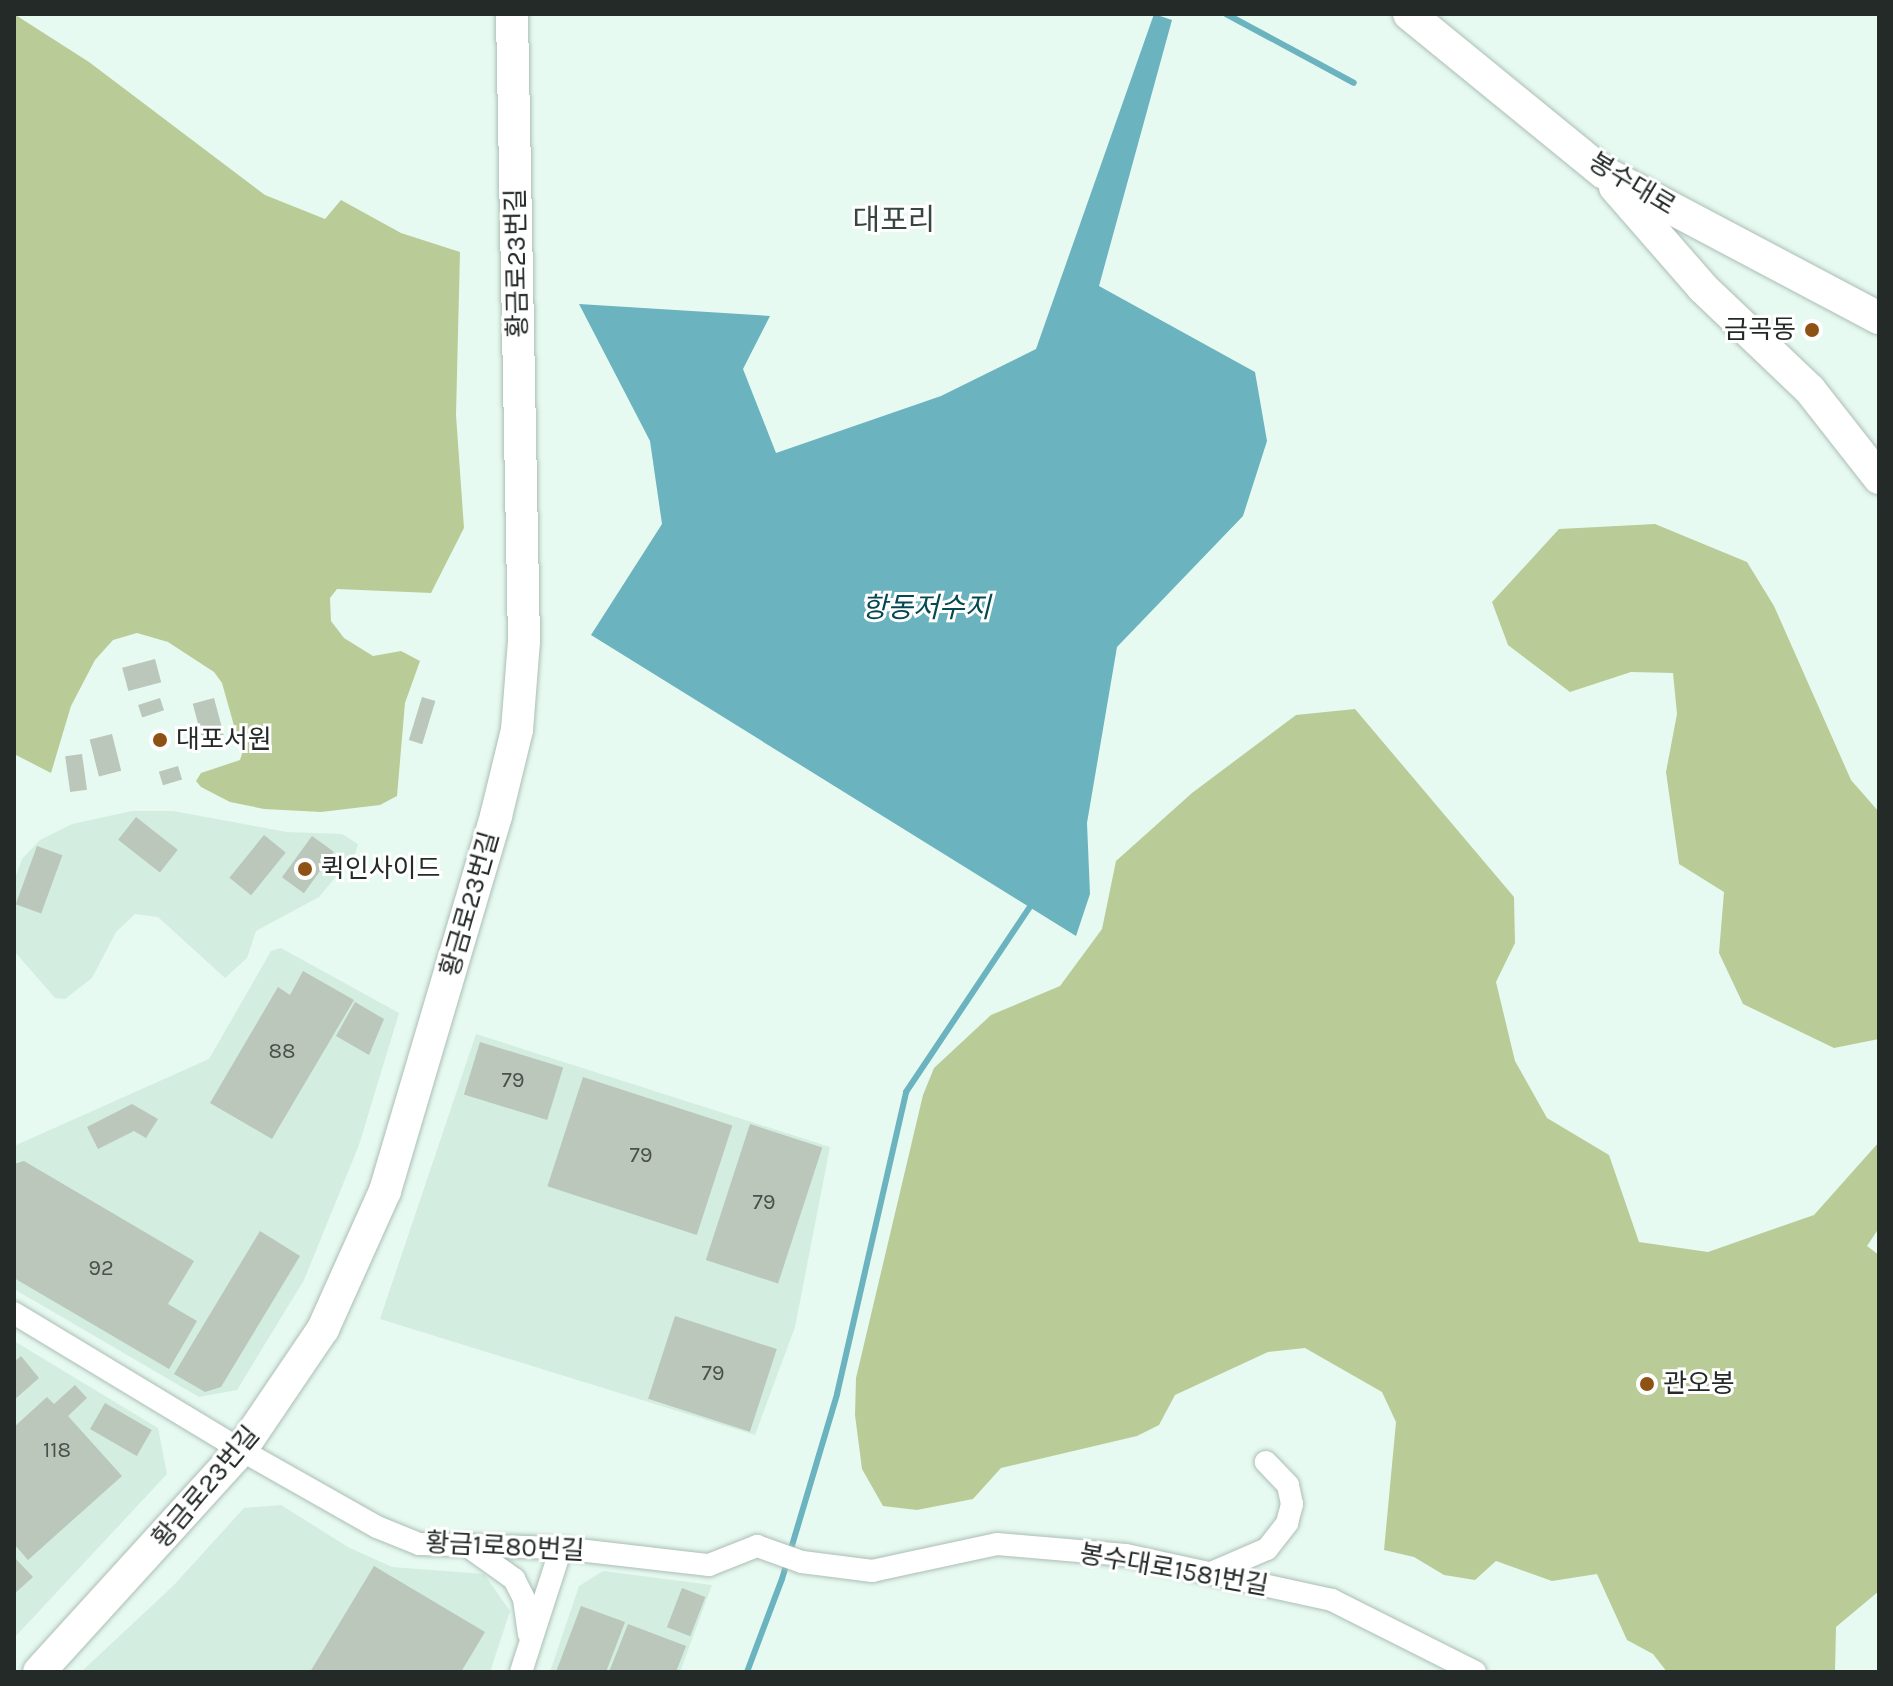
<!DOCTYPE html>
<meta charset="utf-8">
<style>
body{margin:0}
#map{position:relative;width:1893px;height:1686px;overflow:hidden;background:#e7faf1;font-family:Karla,"Noto Sans KR",sans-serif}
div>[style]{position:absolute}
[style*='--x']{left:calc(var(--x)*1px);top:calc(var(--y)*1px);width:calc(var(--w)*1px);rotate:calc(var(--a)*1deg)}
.built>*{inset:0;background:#d3ede1}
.forest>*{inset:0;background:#b9cc97}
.water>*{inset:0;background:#6bb3bf}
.stream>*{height:6px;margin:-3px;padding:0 3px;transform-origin:3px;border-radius:3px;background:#6bb3bf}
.building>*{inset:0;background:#bac7ba;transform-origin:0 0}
.roads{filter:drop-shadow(0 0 2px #abbeb5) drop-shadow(0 0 2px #abbeb5)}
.street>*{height:22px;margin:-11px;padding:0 11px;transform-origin:11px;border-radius:11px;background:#fff}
.secondary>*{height:32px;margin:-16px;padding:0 16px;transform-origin:16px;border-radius:16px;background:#fff}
.dots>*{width:22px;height:22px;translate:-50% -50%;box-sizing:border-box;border:4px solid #fff;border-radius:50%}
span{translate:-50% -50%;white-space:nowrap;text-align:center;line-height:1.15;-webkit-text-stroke:6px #fff;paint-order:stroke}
.number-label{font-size:22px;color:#49514c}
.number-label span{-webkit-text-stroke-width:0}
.street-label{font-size:26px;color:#232a27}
.poi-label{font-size:26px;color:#232a27}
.right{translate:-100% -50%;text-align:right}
.left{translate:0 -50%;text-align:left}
.water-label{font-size:28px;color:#044952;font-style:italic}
.quarter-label{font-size:30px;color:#36453f}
.frame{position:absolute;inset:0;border:16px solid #232a27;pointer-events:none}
</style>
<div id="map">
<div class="built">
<div style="clip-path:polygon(132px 811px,173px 811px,287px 832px,342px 834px,358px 844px,355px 854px,319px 897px,256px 931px,247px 958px,225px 978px,158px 917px,135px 914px,116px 932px,92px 978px,65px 999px,55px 998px,14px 951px,14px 881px,22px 859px,40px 840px,72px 824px)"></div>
<div style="clip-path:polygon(281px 948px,399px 1013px,359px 1145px,304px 1280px,237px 1390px,199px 1397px,14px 1289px,14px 1146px,209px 1059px,271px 951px)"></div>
<div style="clip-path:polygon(476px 1034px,830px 1147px,795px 1327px,755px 1435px,380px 1319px)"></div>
<div style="clip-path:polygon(14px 1341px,158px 1428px,167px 1474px,14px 1638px)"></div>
<div style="clip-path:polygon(281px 1505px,348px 1547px,392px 1567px,484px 1574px,510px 1611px,490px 1672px,81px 1672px,174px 1585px,244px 1508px)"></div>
<div style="clip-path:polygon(603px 1571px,712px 1585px,680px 1672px,550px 1672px,579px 1586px)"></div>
</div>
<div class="forest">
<div style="clip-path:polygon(14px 14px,89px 62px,265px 195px,325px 219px,341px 200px,401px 233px,460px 252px,456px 415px,464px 528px,431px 593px,337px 589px,330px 598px,331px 621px,344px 638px,373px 656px,401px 651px,420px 661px,405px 703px,397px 796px,380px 805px,321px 812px,264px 809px,230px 802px,201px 787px,196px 781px,201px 773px,240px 760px,242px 754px,222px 683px,214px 672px,168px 642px,137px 633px,113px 640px,95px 660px,71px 706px,51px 773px,14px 754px)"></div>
<div style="clip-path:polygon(1655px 524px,1747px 562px,1774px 606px,1851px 780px,1879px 812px,1879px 1039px,1834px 1048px,1743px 1004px,1719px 953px,1724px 892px,1679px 864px,1666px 772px,1677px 714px,1673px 673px,1631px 672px,1570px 692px,1508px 645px,1492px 602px,1559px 529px)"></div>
<div style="clip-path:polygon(1355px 709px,1514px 897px,1515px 943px,1496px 982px,1515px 1061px,1547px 1118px,1609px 1155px,1639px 1242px,1708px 1252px,1814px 1215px,1879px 1142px,1879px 1228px,1867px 1246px,1879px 1255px,1879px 1591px,1836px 1627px,1835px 1672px,1667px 1672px,1653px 1654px,1627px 1640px,1597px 1574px,1552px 1581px,1496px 1561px,1475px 1580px,1444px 1575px,1414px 1557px,1384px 1550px,1396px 1422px,1382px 1392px,1305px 1348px,1268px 1352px,1175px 1395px,1159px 1425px,1137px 1436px,1001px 1468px,973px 1499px,917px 1510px,883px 1506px,862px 1469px,855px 1415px,856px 1378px,923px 1095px,934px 1068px,991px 1015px,1060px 986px,1102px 929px,1116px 861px,1192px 793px,1296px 715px)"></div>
</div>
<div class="water">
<div style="clip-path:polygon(1154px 14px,1172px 20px,1099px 286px,1255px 372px,1267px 441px,1243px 516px,1117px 647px,1087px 823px,1090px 894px,1076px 936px,591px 635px,662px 524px,650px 441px,579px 304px,770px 316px,743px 369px,776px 453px,941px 396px,1036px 349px)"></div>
</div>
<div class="stream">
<div style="--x:1226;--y:14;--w:145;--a:28.3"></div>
<div style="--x:747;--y:1672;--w:99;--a:-69.4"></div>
<div style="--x:782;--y:1579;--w:193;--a:-73.4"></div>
<div style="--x:837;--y:1394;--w:310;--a:-77.1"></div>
<div style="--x:906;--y:1092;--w:223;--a:-56.2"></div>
</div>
<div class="building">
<div style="left:155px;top:659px;width:24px;height:34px;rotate:75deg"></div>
<div style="left:422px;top:697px;width:14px;height:45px;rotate:17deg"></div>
<div style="left:160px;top:698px;width:13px;height:23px;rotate:72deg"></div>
<div style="left:214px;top:698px;width:38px;height:22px;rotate:75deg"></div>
<div style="left:112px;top:734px;width:38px;height:23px;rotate:76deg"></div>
<div style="left:82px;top:754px;width:36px;height:17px;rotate:82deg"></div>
<div style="left:178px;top:766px;width:14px;height:20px;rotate:73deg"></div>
<div style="left:136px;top:817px;width:53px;height:29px;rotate:38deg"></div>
<div style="left:264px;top:835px;width:28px;height:55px;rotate:39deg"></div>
<div style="left:312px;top:836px;width:27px;height:51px;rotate:36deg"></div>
<div style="left:37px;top:846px;width:27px;height:62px;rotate:20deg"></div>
<div style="clip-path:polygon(303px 971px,354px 1000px,272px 1139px,210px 1103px,278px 987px,290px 995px)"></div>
<div style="clip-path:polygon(355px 1002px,384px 1019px,369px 1055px,336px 1036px)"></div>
<div style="left:480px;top:1042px;width:87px;height:55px;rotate:17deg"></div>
<div style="left:583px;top:1077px;width:157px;height:115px;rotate:18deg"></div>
<div style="clip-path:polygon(132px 1104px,158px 1119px,146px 1138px,134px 1131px,98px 1149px,87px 1127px)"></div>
<div style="left:750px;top:1124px;width:76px;height:143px;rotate:18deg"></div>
<div style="clip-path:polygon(24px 1161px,194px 1261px,168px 1304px,197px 1321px,169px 1369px,14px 1278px,14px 1164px)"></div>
<div style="clip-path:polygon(260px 1231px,300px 1256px,221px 1387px,205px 1392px,174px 1374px)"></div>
<div style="left:675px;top:1316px;width:107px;height:87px;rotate:18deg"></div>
<div style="clip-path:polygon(21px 1356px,39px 1378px,14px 1400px,14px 1362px)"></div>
<div style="clip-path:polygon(75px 1385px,87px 1398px,68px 1416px,122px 1476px,28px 1560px,14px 1544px,14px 1427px,47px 1397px,54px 1404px)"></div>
<div style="left:105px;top:1403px;width:54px;height:30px;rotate:30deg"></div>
<div style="clip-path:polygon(14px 1557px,33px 1577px,14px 1594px)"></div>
<div style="clip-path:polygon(374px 1566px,485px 1632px,461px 1672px,310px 1672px)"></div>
<div style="left:682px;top:1588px;width:25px;height:42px;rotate:21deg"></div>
<div style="clip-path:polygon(581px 1606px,625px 1622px,606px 1672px,556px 1672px)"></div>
<div style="clip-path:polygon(628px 1624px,686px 1646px,676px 1672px,609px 1672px)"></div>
</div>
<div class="roads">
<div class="street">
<div style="--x:14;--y:1313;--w:265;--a:31.1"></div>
<div style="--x:241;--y:1450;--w:156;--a:29.5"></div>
<div style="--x:377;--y:1527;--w:45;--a:22"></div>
<div style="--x:419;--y:1544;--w:142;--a:1.6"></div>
<div style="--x:561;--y:1548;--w:149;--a:6.6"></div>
<div style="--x:709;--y:1565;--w:52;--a:-21.6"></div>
<div style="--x:757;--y:1546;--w:48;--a:19.6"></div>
<div style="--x:802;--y:1562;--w:71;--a:7.3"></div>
<div style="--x:872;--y:1571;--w:128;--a:-12.2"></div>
<div style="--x:997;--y:1544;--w:129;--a:4.9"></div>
<div style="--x:1126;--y:1555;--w:211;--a:12.3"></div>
<div style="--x:1332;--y:1600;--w:160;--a:26.7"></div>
<div style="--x:472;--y:1549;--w:52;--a:35.5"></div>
<div style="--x:514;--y:1579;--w:22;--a:63"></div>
<div style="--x:524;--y:1599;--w:35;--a:82"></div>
<div style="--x:1211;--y:1573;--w:61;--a:-23.2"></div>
<div style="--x:1267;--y:1549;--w:33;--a:-52"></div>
<div style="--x:1287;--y:1523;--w:20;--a:-75"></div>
<div style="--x:1292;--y:1504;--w:19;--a:-102"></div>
<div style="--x:1288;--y:1485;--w:32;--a:-134"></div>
<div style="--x:521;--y:1672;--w:130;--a:-72.1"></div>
</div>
<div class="secondary">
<div style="--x:1409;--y:14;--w:250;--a:39.2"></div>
<div style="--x:1603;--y:172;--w:312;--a:27.9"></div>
<div style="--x:1615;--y:187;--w:134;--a:48.9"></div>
<div style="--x:1703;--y:288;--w:148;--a:43.6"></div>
<div style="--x:1810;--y:390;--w:112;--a:51.9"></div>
<div style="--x:39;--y:1672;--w:300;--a:-47.7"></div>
<div style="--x:241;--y:1450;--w:146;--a:-55.9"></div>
<div style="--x:323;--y:1329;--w:151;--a:-65.8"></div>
<div style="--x:385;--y:1191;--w:391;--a:-73.5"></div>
<div style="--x:496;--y:816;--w:89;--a:-76.3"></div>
<div style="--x:517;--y:730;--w:89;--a:-85.5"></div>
<div style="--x:524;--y:641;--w:627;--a:-91.1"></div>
</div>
</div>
<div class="dots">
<div style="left:1812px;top:330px;background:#8f5215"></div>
<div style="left:160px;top:740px;background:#8f5215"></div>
<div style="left:305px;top:869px;background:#8f5215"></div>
<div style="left:1647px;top:1384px;background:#8f5215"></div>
</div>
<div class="number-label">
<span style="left:282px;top:1052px">88</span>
<span style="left:513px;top:1081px">79</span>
<span style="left:641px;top:1156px">79</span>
<span style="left:764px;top:1203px">79</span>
<span style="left:101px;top:1269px">92</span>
<span style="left:713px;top:1374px">79</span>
<span style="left:57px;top:1451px">118</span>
</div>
<div class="street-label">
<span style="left:1632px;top:184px;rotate:31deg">봉수대로</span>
<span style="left:517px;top:263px;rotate:-91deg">황금로23번길</span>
<span style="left:470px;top:904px;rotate:-74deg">황금로23번길</span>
<span style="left:206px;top:1487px;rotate:-50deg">황금로23번길</span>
<span style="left:505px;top:1547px;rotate:3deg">황금1로80번길</span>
<span style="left:1174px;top:1570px;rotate:10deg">봉수대로1581번길</span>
</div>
<div class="poi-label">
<span class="right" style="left:1796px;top:330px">금곡동</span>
<span class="left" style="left:176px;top:740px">대포서원</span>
<span class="left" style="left:321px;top:869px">퀵인사이드</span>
<span class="left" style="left:1663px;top:1384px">관오봉</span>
</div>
<div class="water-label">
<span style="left:926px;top:608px">항동저수지</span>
</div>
<div class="quarter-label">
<span style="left:894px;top:220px">대포리</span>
</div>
<div class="frame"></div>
</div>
